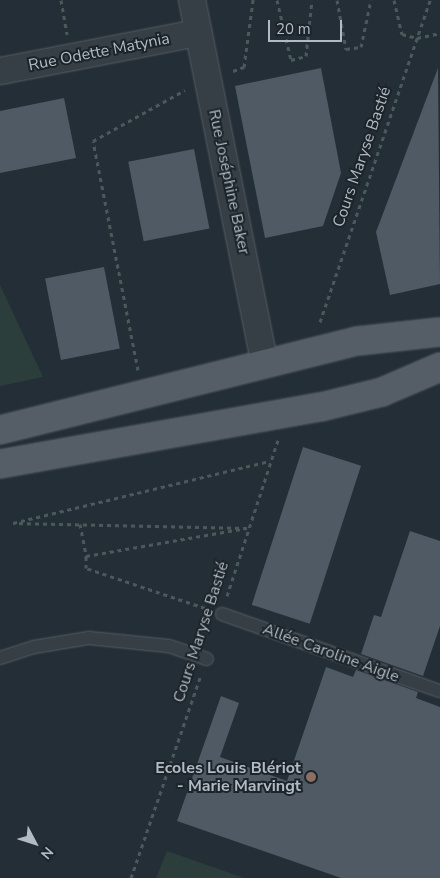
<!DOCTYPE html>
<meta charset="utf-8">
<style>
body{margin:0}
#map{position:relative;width:440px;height:878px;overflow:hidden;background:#242e36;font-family:"Nunito Sans",sans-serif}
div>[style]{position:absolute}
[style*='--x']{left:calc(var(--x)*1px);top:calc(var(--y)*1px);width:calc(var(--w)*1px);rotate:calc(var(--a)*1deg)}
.green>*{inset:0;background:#2c3e3c}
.building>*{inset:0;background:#4f5a64;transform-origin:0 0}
.path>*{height:3px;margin-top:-1.5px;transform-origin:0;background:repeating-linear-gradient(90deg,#4a5a5a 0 4px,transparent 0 8px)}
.roads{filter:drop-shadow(0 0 1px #555d64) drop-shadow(0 0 1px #555d64)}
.lane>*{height:12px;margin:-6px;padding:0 6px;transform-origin:6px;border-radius:6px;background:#373f46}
.street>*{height:26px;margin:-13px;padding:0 13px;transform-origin:13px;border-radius:13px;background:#373f46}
.primary>*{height:28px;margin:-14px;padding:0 14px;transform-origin:14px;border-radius:14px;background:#555e66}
.dots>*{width:14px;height:14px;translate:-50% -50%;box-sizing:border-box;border:2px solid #1c242b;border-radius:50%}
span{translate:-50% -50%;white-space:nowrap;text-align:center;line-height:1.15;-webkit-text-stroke:4px #1c242b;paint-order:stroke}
.street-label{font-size:16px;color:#b2bac3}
.poi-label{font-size:16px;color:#b2bac3;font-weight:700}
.right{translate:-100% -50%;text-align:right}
.north{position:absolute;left:10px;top:818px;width:50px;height:50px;-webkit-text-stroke:4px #1c242b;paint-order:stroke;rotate:130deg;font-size:14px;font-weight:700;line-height:20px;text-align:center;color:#b2bac3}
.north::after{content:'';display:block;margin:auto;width:18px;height:22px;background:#b2bac3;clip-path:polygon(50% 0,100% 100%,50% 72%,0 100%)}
.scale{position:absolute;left:268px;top:20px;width:74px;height:22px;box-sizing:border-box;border:2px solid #b2bac3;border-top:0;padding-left:6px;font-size:15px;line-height:18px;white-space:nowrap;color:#b2bac3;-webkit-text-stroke:4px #1c242b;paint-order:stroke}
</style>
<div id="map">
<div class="green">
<div style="clip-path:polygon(0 285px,43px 377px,0 386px)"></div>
<div style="clip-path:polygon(167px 851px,244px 878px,156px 878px)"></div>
</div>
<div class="building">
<div style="clip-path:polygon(321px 68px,341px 173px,323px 226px,265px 238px,235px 86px)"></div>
<div style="clip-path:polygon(438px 68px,440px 284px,390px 295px,376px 232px)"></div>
<div style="clip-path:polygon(64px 98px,76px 158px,0 173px,0 111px)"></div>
<div style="left:194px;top:149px;width:81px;height:67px;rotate:79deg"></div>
<div style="left:104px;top:267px;width:83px;height:60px;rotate:79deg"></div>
<div style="left:303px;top:447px;width:61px;height:166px;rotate:18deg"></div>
<div style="clip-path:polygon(410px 531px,440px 541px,440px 626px,423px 676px,361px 654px,374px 615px,381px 617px)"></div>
<div style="clip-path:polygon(326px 667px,353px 677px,356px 670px,418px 692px,416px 698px,440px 707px,440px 878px,341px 878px,177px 821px,221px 696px,239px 703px,220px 757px,287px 781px)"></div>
</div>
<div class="path">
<div style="--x:61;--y:0;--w:35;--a:80"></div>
<div style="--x:277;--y:0;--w:62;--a:76.9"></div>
<div style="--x:291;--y:60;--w:16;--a:-15"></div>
<div style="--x:306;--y:56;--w:56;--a:-83.9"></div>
<div style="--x:337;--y:0;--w:50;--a:79.6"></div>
<div style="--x:346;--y:49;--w:15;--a:-8"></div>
<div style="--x:361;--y:47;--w:48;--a:-78"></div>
<div style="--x:394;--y:0;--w:35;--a:77"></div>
<div style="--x:402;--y:34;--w:16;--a:15"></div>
<div style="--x:417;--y:38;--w:24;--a:-12"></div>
<div style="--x:233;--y:71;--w:12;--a:-20"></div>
<div style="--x:244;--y:67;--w:68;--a:-82.3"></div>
<div style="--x:320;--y:322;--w:340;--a:-71.1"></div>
<div style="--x:138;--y:370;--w:233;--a:-101.1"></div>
<div style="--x:93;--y:141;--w:105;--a:-29"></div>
<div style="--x:80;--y:524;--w:33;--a:79"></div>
<div style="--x:227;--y:596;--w:164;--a:-71.9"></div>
<div style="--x:205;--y:608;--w:126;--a:-161.4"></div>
<div style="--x:86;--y:568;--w:12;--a:-90"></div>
<div style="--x:86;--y:556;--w:163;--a:-9.9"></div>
<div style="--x:247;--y:528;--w:234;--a:-178.8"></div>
<div style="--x:13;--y:523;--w:264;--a:-13.6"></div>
<div style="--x:131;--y:878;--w:215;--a:-71"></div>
</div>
<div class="roads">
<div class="lane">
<div style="--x:222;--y:614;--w:231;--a:19.5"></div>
<div style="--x:0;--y:658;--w:36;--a:-18"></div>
<div style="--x:34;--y:647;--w:56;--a:-9.3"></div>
<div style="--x:89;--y:638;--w:80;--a:5.7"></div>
<div style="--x:169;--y:646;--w:40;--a:18.9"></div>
</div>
<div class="street">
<div style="--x:192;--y:0;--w:371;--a:78.7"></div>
<div style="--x:0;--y:71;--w:202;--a:-10.9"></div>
</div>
<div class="primary">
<div style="--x:0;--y:430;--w:369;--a:-14"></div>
<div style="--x:358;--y:341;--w:82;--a:-6.3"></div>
<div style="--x:0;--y:464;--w:326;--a:-10.1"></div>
<div style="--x:321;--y:407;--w:63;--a:-13.8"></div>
<div style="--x:382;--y:392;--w:63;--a:-23.3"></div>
</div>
</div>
<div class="dots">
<div style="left:311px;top:777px;background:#8d6e63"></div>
</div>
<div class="street-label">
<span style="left:99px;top:52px;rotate:-11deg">Rue Odette Matynia</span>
<span style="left:362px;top:157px;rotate:-71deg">Cours Maryse Bastié</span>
<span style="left:229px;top:182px;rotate:78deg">Rue Joséphine Baker</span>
<span style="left:201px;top:632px;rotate:-72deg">Cours Maryse Bastié</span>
<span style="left:331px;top:653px;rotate:20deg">Allée Caroline Aigle</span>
</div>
<div class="poi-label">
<span class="right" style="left:301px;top:777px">Ecoles Louis Blériot<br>- Marie Marvingt</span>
</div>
<div class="north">N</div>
<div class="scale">20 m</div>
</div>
